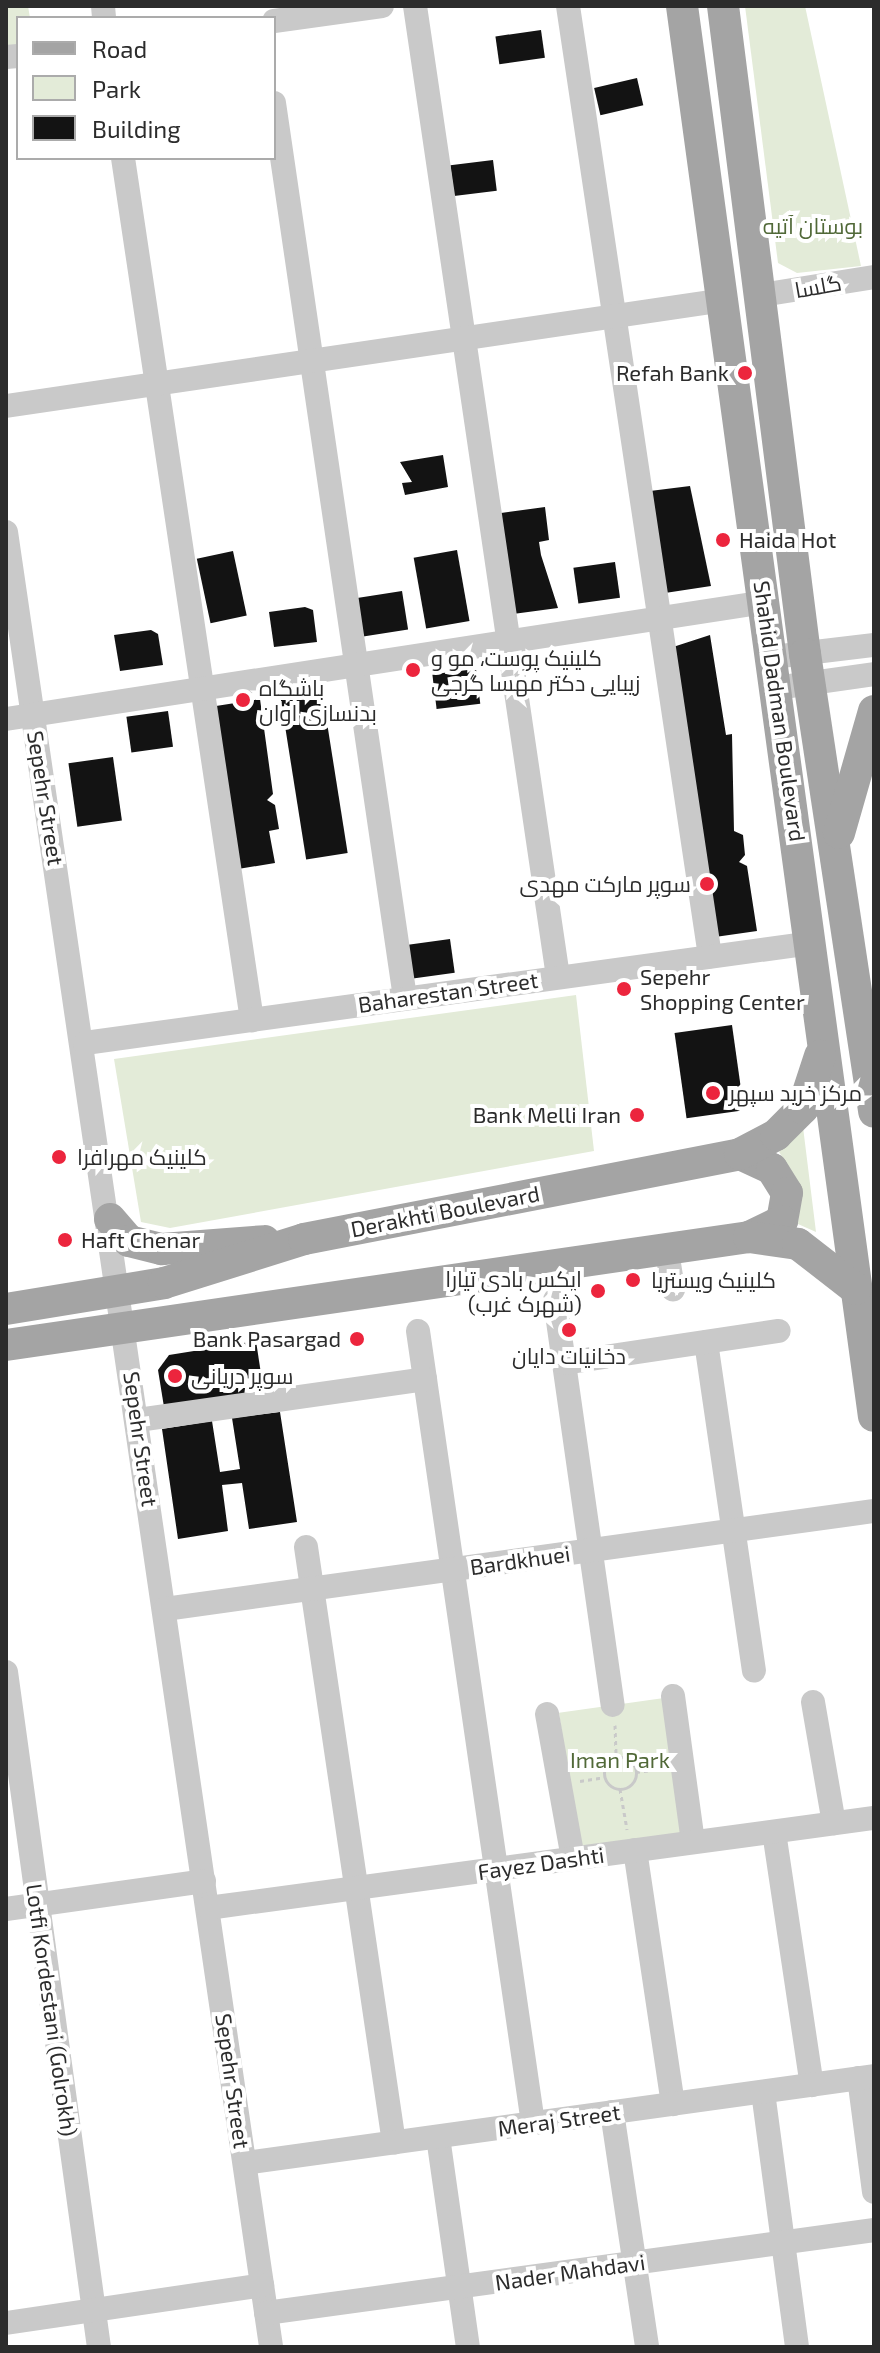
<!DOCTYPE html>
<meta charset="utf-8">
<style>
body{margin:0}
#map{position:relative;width:880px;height:2353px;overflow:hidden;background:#fff;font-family:"Exo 2",Cairo,sans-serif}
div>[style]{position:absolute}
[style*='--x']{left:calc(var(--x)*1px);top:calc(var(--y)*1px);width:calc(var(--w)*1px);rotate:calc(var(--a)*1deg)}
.green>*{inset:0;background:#e3ebd8;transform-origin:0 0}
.building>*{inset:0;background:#131313;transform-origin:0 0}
.path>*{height:3px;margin-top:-1.5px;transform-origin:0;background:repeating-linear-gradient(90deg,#c9c9c9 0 4px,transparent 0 8px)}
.path>.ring{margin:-1.5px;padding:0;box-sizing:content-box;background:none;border:3px solid #c9c9c9;border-radius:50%}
.minor>*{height:24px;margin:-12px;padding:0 12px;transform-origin:12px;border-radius:12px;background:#c9c9c9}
.major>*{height:32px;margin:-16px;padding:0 16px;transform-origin:16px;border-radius:16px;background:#a4a4a4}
.dots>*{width:22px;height:22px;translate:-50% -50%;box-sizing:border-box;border:4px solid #fff;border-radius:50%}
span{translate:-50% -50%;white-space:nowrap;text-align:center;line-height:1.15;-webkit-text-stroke:8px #fff;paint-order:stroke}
.park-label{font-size:22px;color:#516938}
.street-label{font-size:22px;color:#2c2c2c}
.poi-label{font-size:22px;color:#2c2c2c}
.right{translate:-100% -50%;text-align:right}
.left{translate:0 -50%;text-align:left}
.frame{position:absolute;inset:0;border:8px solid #2c2c2c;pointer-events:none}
.legend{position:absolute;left:16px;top:16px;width:260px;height:144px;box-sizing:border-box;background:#fff;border:2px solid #ababab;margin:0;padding:10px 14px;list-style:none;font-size:24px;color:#2c2c2c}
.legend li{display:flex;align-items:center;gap:16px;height:40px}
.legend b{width:40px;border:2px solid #ababab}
</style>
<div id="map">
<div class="green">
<div style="clip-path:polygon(6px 6px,28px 6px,30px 18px,18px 18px,18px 46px,6px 48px)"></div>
<div style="clip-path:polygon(745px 6px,805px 6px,861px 266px,797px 273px,778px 263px)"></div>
<div style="clip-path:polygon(576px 995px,594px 1151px,170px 1228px,141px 1222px,114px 1059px)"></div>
<div style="clip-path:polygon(803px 1127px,816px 1232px,798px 1224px,801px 1186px,779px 1152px)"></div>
<div style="left:664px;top:1698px;width:136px;height:106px;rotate:82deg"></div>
</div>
<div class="building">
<div style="left:541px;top:30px;width:28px;height:46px;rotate:82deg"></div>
<div style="left:637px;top:78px;width:28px;height:44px;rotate:77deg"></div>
<div style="left:493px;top:160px;width:31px;height:43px;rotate:83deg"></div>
<div style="clip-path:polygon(443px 455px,448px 487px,405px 495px,402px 483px,412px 482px,400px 462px)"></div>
<div style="clip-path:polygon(690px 486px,711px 586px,665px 593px,650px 491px)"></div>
<div style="clip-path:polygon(545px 507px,549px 540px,539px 542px,541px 555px,558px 608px,513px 614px,501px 513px)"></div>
<div style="left:457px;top:550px;width:72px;height:44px;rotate:80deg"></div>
<div style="left:233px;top:551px;width:66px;height:37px;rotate:78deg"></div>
<div style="left:615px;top:562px;width:36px;height:42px;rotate:82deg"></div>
<div style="left:402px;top:591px;width:39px;height:47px;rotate:81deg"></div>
<div style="clip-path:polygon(305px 607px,313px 610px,317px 642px,274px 647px,269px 612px)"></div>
<div style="clip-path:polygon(151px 630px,158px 634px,163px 665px,120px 671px,114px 635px)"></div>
<div style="clip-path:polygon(710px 635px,726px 735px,732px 734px,734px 831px,743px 835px,745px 855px,739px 862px,747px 866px,757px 931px,715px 937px,673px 647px)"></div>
<div style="left:476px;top:669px;width:35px;height:44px;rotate:83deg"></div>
<div style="left:322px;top:691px;width:164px;height:42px;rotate:81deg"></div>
<div style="clip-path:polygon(260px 699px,273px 794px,267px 800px,275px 805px,279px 829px,269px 831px,275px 863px,238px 869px,216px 706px)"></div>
<div style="left:168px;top:711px;width:36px;height:42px;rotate:82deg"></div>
<div style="left:113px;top:757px;width:64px;height:45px;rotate:82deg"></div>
<div style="left:450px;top:939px;width:34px;height:44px;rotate:82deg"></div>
<div style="left:732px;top:1025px;width:86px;height:58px;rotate:82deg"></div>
<div style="clip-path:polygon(256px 1341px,265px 1400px,164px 1407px,158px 1370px,169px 1355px)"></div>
<div style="clip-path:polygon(280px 1412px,297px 1522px,249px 1529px,242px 1483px,222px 1485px,228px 1531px,178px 1539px,162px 1429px,212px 1421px,220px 1472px,240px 1469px,232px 1418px)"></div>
</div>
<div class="path">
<div style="--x:615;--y:1725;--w:31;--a:88"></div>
<div class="ring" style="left:604px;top:1757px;width:29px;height:29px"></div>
<div style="--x:636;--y:1772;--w:24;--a:-7"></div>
<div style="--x:580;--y:1781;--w:24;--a:-9"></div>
<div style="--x:620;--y:1789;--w:41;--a:80.1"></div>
</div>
<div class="minor">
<div style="--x:103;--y:6;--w:12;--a:85"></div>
<div style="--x:415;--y:6;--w:981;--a:81.62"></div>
<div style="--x:568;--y:6;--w:961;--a:81.5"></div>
<div style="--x:274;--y:21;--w:109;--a:-7.9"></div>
<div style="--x:6;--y:57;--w:12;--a:-5"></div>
<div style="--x:274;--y:103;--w:905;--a:81.67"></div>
<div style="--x:123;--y:158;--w:872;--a:81.49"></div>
<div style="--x:762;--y:295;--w:113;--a:-9.1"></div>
<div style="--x:6;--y:406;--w:720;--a:-8.39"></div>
<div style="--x:6;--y:532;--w:1834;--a:81.69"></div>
<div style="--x:773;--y:657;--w:102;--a:-6.8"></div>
<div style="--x:776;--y:688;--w:99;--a:-8.1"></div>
<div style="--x:6;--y:719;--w:768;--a:-8.76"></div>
<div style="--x:85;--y:1043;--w:733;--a:-7.84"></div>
<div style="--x:667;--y:1251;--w:39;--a:81"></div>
<div style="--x:555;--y:1300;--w:409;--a:81.9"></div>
<div style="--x:418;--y:1331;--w:800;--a:81.74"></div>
<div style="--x:706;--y:1342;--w:332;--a:81.7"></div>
<div style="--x:564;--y:1363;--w:217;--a:-8.5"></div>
<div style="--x:138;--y:1420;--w:290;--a:-8.1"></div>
<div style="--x:306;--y:1547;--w:602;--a:81.6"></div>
<div style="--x:165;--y:1609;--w:716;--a:-7.87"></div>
<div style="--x:6;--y:1672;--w:681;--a:82.16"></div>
<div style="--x:673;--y:1696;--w:147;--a:82.2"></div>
<div style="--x:813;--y:1702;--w:123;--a:80.2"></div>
<div style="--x:547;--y:1714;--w:147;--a:79.8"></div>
<div style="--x:774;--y:1832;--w:256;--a:81.5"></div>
<div style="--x:635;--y:1850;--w:257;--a:81.5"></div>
<div style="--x:208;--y:1908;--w:672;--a:-7.7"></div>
<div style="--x:6;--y:1909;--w:200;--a:-8"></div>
<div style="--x:859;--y:2078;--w:115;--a:82.5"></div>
<div style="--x:763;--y:2092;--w:257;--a:82.4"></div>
<div style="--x:612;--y:2112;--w:238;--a:81.5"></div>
<div style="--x:438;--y:2137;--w:212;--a:81.9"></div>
<div style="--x:245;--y:2163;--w:635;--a:-7.87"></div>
<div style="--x:266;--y:2313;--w:614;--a:-7.77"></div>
<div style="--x:6;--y:2323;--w:259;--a:-8.4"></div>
</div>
<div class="major">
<div style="--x:682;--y:6;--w:1423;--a:82.25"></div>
<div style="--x:723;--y:6;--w:653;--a:82.79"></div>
<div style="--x:805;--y:654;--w:463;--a:81.4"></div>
<div style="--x:839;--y:833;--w:127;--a:-74"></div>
<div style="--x:740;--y:1154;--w:35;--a:25"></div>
<div style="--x:772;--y:1169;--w:28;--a:58"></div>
<div style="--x:787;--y:1193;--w:28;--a:100"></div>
<div style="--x:782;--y:1221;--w:37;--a:154"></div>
<div style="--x:110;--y:1219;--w:29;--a:49"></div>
<div style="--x:129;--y:1241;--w:34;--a:14"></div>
<div style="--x:162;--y:1249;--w:103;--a:-4.4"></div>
<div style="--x:6;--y:1309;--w:160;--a:-9.3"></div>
<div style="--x:164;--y:1283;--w:147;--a:-17.4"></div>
<div style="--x:304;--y:1239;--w:444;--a:-11"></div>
<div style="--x:740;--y:1154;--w:41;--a:-27.8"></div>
<div style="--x:776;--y:1135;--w:38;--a:-45"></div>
<div style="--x:803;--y:1108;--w:55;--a:-71.9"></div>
<div style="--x:6;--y:1345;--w:751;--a:-8.27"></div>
<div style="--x:749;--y:1237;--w:49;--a:8.1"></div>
<div style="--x:798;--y:1244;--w:73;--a:37.8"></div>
</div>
<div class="dots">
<div style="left:745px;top:373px;background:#ec253d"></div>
<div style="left:723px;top:540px;background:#ec253d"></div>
<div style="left:413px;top:670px;background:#ec253d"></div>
<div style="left:243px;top:700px;background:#ec253d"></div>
<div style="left:707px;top:884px;background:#ec253d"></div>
<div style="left:624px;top:989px;background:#ec253d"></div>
<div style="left:713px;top:1093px;background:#ec253d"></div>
<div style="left:637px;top:1115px;background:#ec253d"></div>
<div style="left:59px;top:1157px;background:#ec253d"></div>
<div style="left:65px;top:1240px;background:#ec253d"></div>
<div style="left:633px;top:1280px;background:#ec253d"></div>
<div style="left:598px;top:1291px;background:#ec253d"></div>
<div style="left:569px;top:1330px;background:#ec253d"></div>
<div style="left:357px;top:1339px;background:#ec253d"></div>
<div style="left:175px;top:1376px;background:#ec253d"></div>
</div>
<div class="park-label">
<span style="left:813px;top:226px">بوستان آتیه</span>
<span style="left:620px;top:1760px">Iman Park</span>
</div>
<div class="street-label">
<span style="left:818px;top:286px;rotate:-10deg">گلسا</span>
<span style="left:780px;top:711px;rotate:82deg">Shahid Dadman Boulevard</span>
<span style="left:46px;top:798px;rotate:81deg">Sepehr Street</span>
<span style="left:448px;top:992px;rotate:-8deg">Baharestan Street</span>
<span style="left:445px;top:1211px;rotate:-11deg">Derakhti Boulevard</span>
<span style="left:141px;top:1439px;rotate:82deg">Sepehr Street</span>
<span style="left:520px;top:1560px;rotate:-8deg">Bardkhuei</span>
<span style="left:541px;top:1863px;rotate:-8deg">Fayez Dashti</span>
<span style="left:52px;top:2010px;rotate:82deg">Lotfi Kordestani (Golrokh)</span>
<span style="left:233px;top:2081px;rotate:82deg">Sepehr Street</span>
<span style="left:559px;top:2120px;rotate:-8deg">Meraj Street</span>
<span style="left:570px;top:2272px;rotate:-8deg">Nader Mahdavi</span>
</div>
<div class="poi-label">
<span class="right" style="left:729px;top:373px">Refah Bank</span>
<span class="left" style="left:739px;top:540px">Haida Hot</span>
<span class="left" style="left:431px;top:670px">کلینیک پوست، مو و<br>زیبایی دکتر مهسا گرجی</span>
<span class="left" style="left:259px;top:700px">باشگاه<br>بدنسازی اوان</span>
<span class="right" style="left:691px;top:884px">سوپر مارکت مهدی</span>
<span class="left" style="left:640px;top:989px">Sepehr<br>Shopping Center</span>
<span class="left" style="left:729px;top:1093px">مرکز خرید سپهر</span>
<span class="right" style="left:621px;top:1115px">Bank Melli Iran</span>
<span class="left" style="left:77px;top:1157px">کلینیک مهرافرا</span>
<span class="left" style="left:81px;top:1240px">Haft Chenar</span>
<span class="right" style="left:582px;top:1291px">ایکس بادی تیارا<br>(شهرک غرب)</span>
<span class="left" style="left:651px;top:1280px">کلینیک ویستریا</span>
<span class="right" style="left:341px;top:1339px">Bank Pasargad</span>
<span style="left:569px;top:1356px">دخانیات دایان</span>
<span class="left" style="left:191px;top:1376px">سوپر دریانی</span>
</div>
<div class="frame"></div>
<ul class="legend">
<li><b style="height:10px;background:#a4a4a4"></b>Road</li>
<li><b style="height:22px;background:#e3ebd8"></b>Park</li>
<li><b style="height:22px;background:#131313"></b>Building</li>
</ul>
</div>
